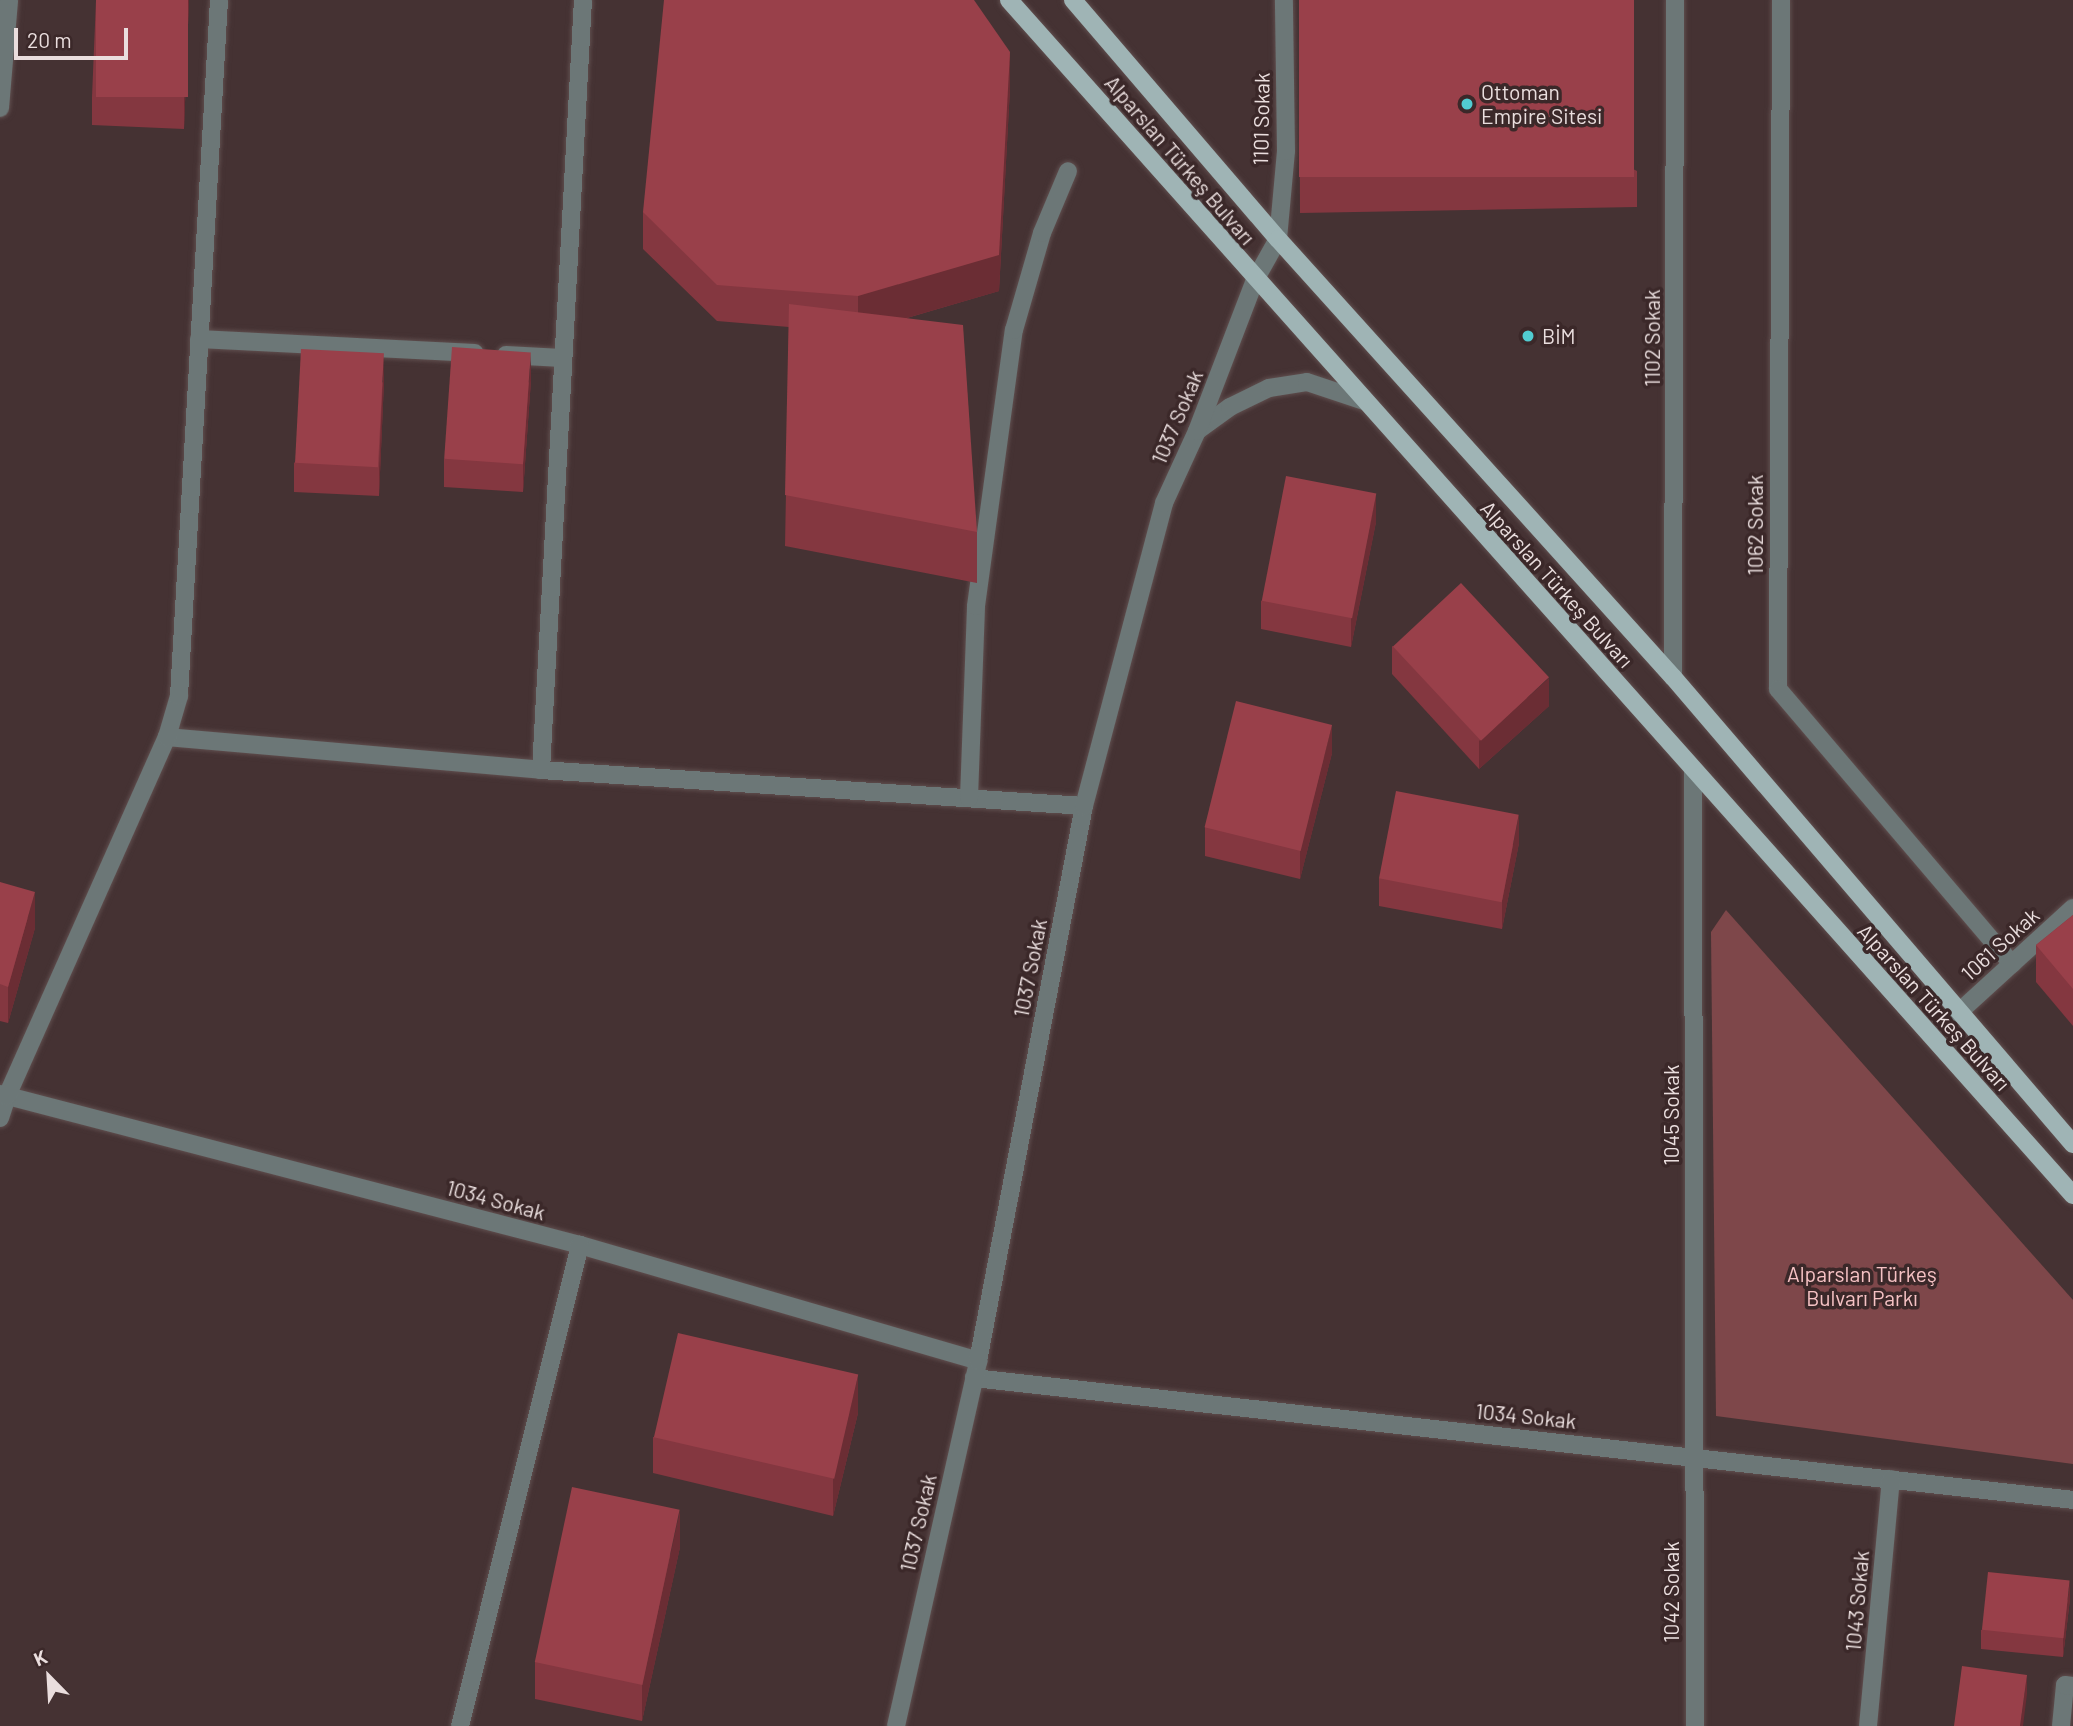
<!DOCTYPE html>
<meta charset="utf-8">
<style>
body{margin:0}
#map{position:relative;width:2073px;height:1726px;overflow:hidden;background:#453233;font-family:Barlow,sans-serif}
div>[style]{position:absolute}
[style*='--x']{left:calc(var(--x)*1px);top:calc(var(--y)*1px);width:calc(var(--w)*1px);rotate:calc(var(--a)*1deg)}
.green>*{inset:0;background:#7e474a}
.roads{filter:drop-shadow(0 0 2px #5f4e4e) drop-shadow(0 0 2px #5f4e4e)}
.minor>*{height:18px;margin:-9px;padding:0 9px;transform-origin:9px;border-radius:9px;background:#6c7777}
.major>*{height:18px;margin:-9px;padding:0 9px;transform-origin:9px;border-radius:9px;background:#9fb4b5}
.wall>*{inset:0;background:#843740}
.shaded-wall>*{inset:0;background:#6b2d34}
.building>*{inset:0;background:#99404a;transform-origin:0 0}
.dots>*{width:19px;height:19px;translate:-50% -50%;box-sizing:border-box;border:4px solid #3b2829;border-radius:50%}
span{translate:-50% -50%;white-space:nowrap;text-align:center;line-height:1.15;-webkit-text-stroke:7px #3b2829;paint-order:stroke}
.poi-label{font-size:21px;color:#eadede}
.left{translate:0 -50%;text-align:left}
.street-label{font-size:21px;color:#eadede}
.park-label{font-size:21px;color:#f6c2c4}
.north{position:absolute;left:14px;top:1642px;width:70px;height:70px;-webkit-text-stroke:5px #3b2829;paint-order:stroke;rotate:336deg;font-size:19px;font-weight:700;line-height:28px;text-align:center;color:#eadede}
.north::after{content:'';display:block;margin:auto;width:24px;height:32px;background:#eadede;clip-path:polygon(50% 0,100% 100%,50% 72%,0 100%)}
.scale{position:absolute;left:14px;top:28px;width:114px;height:32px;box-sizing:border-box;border:4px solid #eadede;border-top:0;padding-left:9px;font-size:21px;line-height:24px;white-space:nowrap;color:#eadede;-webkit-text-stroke:5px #3b2829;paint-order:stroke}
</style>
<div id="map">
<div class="green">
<div style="clip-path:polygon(1726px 910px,2073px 1300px,2073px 1464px,1716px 1416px,1711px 932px)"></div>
</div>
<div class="roads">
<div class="minor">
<div style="--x:1781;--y:0;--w:689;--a:90.25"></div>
<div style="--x:1778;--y:689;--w:361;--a:49.6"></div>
<div style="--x:0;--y:108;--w:108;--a:-85.2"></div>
<div style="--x:199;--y:339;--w:276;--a:2.9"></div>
<div style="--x:506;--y:355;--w:56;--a:3.1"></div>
<div style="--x:1197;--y:431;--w:41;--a:-36"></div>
<div style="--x:1230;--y:407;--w:43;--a:-26"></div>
<div style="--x:1269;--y:388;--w:38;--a:-9"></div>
<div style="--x:1307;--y:382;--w:60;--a:18.4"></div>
<div style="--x:1673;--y:677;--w:677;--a:-89.83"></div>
<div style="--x:167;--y:737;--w:375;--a:5"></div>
<div style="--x:541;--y:770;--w:544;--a:3.79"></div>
<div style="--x:541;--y:770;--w:771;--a:-86.88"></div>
<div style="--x:1693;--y:772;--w:954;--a:89.88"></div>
<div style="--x:969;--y:798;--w:192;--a:-87.9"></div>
<div style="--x:976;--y:606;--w:279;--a:-82.2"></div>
<div style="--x:1014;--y:330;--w:101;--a:-73.9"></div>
<div style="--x:1042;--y:233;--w:67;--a:-67.2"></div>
<div style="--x:1958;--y:1013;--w:156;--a:-42.4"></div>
<div style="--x:0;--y:1094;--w:599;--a:14.59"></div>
<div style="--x:580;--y:1245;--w:415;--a:16.2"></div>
<div style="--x:0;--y:1118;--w:23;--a:-72"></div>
<div style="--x:7;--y:1096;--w:393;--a:-66"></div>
<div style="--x:167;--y:737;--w:43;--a:-73.7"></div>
<div style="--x:179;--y:696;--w:697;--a:-86.71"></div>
<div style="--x:974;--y:1378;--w:1106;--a:6.33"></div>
<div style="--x:460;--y:1726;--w:496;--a:-76"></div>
<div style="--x:896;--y:1726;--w:374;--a:-77.3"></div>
<div style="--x:978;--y:1361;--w:565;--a:-79.19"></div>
<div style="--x:1084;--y:806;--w:313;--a:-75.2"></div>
<div style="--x:1164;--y:503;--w:79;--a:-65.4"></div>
<div style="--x:1197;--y:431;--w:162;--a:-69"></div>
<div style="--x:1255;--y:280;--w:47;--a:-60.7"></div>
<div style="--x:1278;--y:239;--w:88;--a:-84.8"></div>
<div style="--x:1286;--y:151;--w:151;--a:-90.8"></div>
<div style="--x:1868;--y:1726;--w:248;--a:-84.7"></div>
<div style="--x:2061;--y:1726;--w:41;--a:-84.4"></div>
<div style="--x:2065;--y:1685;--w:8;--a:7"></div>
</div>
<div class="major">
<div style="--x:1009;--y:0;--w:1600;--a:48.32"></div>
<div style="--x:1073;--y:0;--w:315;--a:49.4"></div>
<div style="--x:1278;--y:239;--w:590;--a:47.96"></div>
<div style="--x:1673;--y:677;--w:615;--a:49.42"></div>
</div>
</div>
<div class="wall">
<div style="clip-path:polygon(96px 0,189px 0,184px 129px,92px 125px,92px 97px)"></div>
<div style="clip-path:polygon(1299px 0,1637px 171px,1637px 207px,1300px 213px)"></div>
<div style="clip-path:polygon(1010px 88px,999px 291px,907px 318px,977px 532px,977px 583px,785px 546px,789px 327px,717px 321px,643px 249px,643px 212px)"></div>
<div style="clip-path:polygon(531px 380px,523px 492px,444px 487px,444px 459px)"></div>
<div style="clip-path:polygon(384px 381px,379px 496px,294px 492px,294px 463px)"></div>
<div style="clip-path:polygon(1376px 522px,1351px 647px,1261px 629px,1261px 601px)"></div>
<div style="clip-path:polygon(1392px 646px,1549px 706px,1479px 769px,1392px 674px)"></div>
<div style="clip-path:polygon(1332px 753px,1300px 879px,1205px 856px,1205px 827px)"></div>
<div style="clip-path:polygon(1519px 843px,1502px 929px,1379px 906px,1379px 878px)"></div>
<div style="clip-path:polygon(0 882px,35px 928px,8px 1023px,0 1021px)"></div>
<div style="clip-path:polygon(2073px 915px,2073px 1026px,2036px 982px,2036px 945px)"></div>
<div style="clip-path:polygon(858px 1413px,833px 1516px,653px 1473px,653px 1437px)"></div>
<div style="clip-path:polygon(680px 1547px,642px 1721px,535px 1699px,535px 1662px)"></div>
<div style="clip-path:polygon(2070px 1599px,2063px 1657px,1981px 1649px,1981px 1630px)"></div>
</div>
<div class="shaded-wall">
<div style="clip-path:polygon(188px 0,189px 0,184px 129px,184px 101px)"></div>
<div style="clip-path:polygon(1010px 52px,1010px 88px,999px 291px,858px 332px,858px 296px)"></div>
<div style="clip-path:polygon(531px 352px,531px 380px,523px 492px,523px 464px)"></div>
<div style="clip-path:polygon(384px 353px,384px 381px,379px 496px,379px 468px)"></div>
<div style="clip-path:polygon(1376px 494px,1376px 522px,1351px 647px,1351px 619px)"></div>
<div style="clip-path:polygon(1549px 678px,1549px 706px,1479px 769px,1479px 741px)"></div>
<div style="clip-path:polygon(1332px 725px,1332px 753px,1300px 879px,1300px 851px)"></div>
<div style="clip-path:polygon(1519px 814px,1519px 843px,1502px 929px,1502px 901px)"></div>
<div style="clip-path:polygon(35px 892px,35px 928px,8px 1023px,8px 987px)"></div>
<div style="clip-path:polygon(858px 1376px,858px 1413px,833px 1516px,833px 1479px)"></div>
<div style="clip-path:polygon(680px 1510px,680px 1547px,642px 1721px,642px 1685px)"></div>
<div style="clip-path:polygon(2070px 1580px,2070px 1599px,2063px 1657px,2063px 1638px)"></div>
<div style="clip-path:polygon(2027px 1675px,2027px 1694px,2023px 1726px,2020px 1726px)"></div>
</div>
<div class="building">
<div style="left:96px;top:0;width:92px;height:97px"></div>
<div style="clip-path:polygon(664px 0,974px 0,1010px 52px,999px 255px,858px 296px,717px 285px,643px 212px)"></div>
<div style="left:1299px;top:0;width:335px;height:177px"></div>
<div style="clip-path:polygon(789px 304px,963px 325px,977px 532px,785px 495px)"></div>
<div style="left:452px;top:347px;width:79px;height:112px;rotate:4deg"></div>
<div style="left:301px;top:349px;width:83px;height:114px;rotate:3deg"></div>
<div style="left:1286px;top:476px;width:92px;height:127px;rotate:11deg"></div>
<div style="left:1461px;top:583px;width:129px;height:93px;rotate:47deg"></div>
<div style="left:1236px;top:701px;width:99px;height:130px;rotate:14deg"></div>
<div style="left:1396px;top:791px;width:125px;height:89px;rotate:11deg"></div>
<div style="clip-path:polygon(0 882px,35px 892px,8px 987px,0 984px)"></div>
<div style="clip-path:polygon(2073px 915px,2073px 989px,2036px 945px)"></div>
<div style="left:678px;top:1333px;width:185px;height:107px;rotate:13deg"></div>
<div style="left:572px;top:1487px;width:110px;height:179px;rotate:12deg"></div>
<div style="left:1988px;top:1572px;width:82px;height:58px;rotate:6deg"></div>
<div style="clip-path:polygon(1962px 1666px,2027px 1675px,2020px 1726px,1954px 1726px)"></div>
</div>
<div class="dots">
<div style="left:1467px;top:104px;background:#51ccd1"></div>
<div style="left:1528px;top:336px;background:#51ccd1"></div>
</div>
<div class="poi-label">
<span class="left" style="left:1481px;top:104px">Ottoman<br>Empire Sitesi</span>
<span class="left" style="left:1542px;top:336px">BİM</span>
</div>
<div class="street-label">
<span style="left:1261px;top:119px;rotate:-89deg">1101 Sokak</span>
<span style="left:1180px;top:160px;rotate:49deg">Alparslan Türkeş Bulvarı</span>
<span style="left:1652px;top:338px;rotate:-90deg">1102 Sokak</span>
<span style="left:1177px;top:417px;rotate:-67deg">1037 Sokak</span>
<span style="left:1755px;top:525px;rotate:-90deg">1062 Sokak</span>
<span style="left:1557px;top:584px;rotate:48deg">Alparslan Türkeş Bulvarı</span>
<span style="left:2000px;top:944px;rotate:-42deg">1061 Sokak</span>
<span style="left:1030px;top:968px;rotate:-79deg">1037 Sokak</span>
<span style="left:1934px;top:1007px;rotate:48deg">Alparslan Türkeş Bulvarı</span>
<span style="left:1671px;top:1115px;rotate:-90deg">1045 Sokak</span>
<span style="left:496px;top:1200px;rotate:15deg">1034 Sokak</span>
<span style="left:1526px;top:1416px;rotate:6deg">1034 Sokak</span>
<span style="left:918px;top:1523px;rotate:-77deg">1037 Sokak</span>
<span style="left:1671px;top:1592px;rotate:-90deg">1042 Sokak</span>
<span style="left:1857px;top:1601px;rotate:-85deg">1043 Sokak</span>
</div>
<div class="park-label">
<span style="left:1862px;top:1286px">Alparslan Türkeş<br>Bulvarı Parkı</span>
</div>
<div class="north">K</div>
<div class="scale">20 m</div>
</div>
